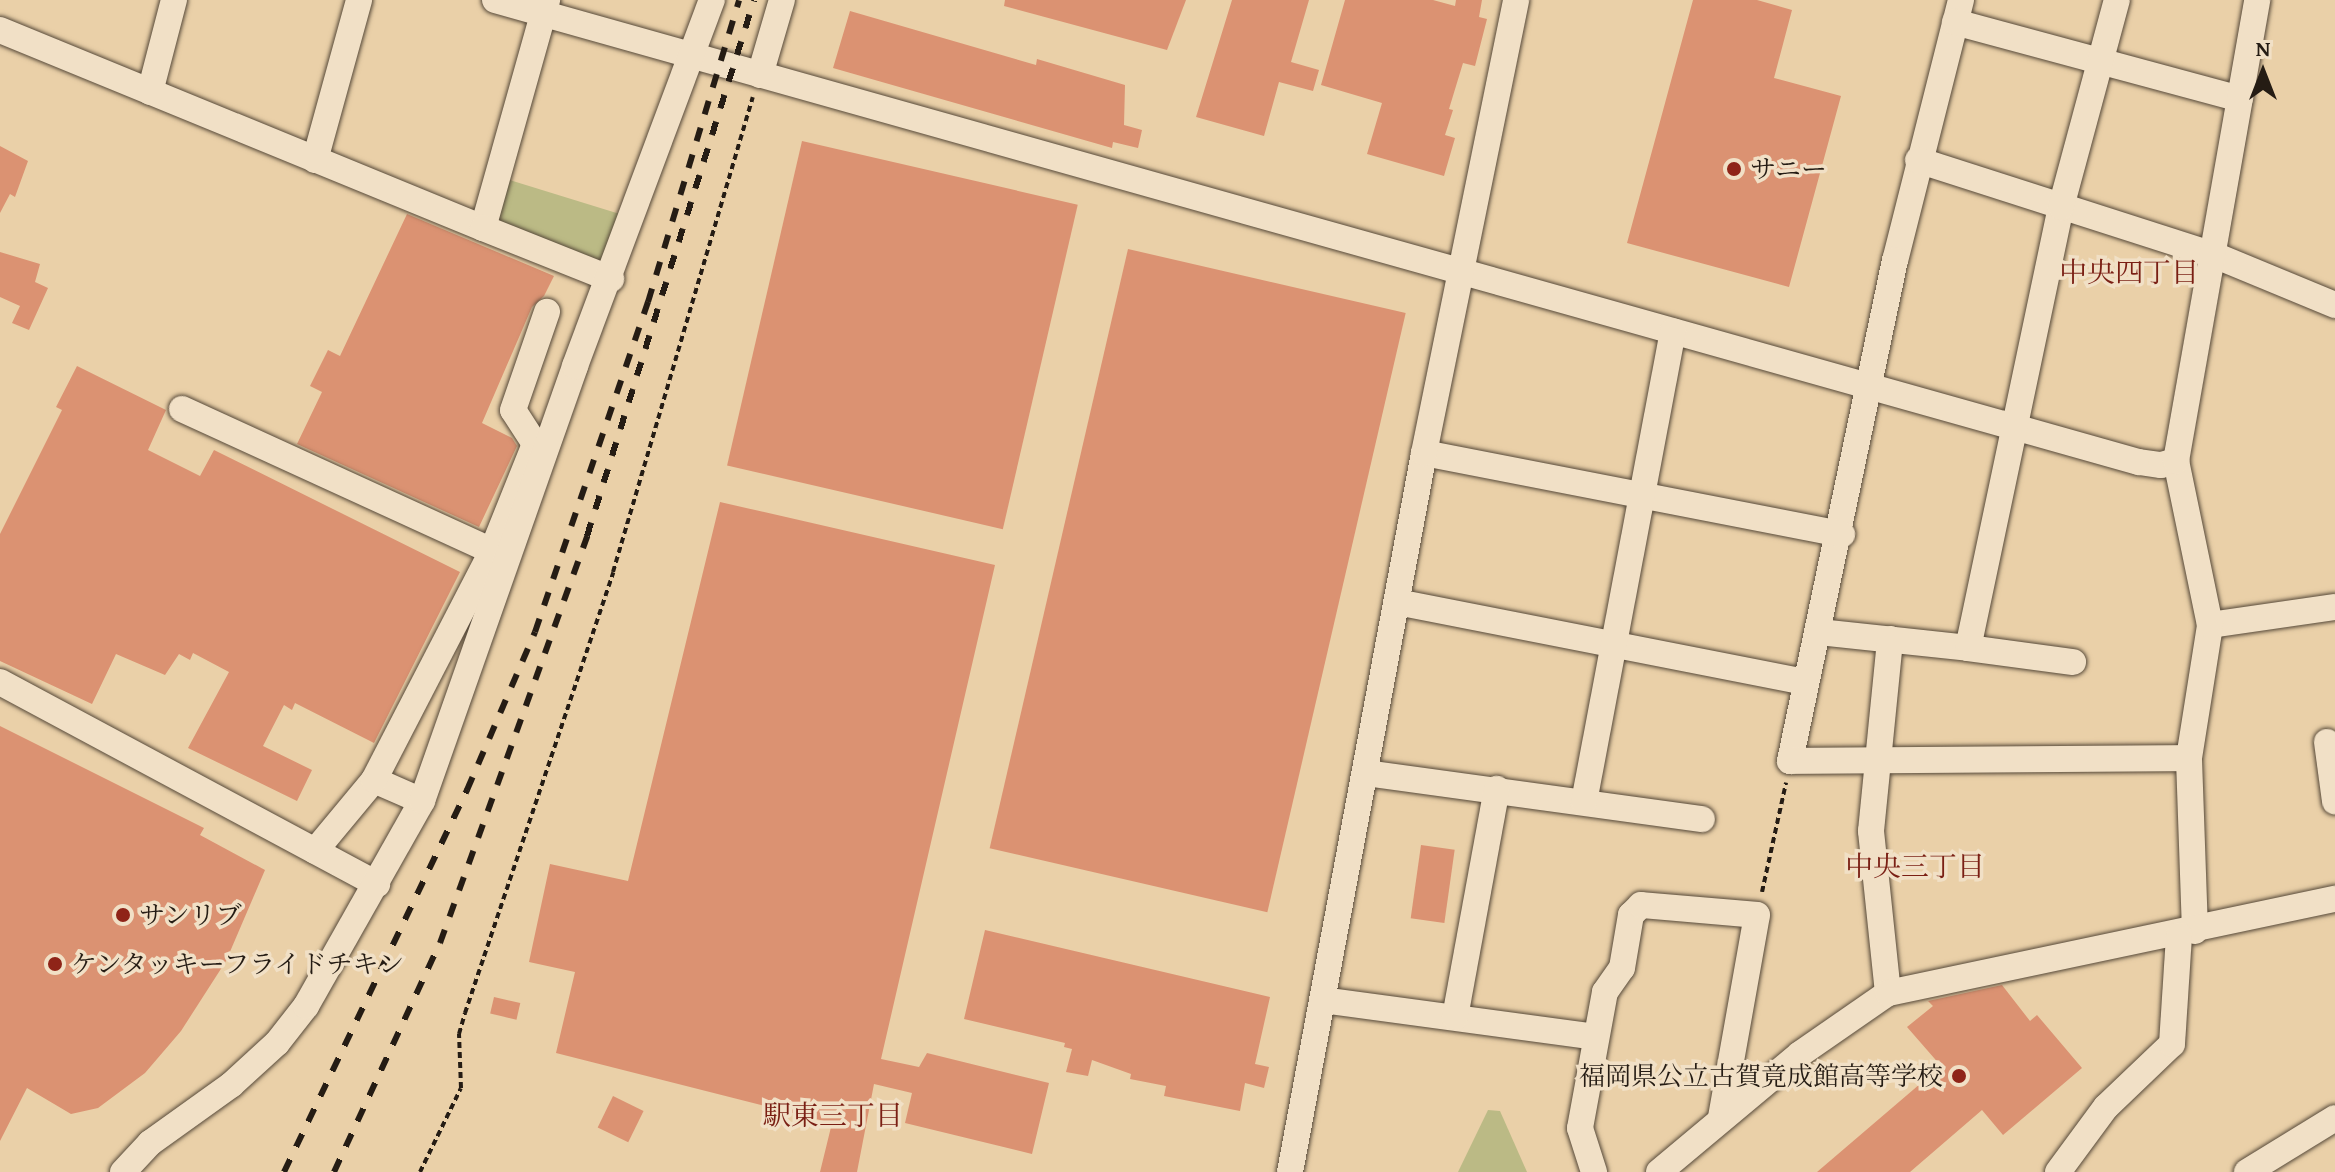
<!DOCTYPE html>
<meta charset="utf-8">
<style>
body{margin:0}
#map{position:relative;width:2335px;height:1172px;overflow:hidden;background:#ead0a8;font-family:"Gentium Book Plus","Noto Serif JP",serif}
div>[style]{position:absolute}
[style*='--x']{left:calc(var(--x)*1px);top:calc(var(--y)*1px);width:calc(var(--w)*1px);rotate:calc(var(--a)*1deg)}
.green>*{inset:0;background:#bbba85}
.building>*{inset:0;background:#db9272;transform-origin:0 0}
.path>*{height:4px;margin-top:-2px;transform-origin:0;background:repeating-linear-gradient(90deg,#251c14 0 6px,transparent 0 10px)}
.roads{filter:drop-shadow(0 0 2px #564939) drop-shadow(0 0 2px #564939)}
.minor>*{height:26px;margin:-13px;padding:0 13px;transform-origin:13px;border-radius:13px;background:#f1e0c6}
.rail>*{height:6px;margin-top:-3px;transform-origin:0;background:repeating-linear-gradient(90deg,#251c14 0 14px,transparent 0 28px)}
.dots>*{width:22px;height:22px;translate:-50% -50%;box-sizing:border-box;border:4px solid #f1e0c6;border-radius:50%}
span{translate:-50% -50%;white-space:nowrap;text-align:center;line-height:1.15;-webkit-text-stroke:7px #f1e0c6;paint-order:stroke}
.poi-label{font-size:26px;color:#251c14}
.left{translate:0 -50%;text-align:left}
.right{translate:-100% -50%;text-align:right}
.neighbourhood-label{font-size:28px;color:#7a1f14}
.north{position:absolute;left:2223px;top:32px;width:80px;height:80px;-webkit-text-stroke:6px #f1e0c6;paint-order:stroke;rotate:0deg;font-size:22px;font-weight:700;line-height:32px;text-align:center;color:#251c14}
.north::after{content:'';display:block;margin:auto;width:28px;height:36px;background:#251c14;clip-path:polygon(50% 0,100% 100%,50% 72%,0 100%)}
</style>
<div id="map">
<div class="green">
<div style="clip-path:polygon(503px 178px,623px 215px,607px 261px,597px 265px,494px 223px)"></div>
<div style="clip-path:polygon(1488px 1110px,1500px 1111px,1527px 1172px,1458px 1172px)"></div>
</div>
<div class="building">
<div style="clip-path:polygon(1005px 0,1186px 0,1167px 50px,1004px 6px)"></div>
<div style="clip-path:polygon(1232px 0,1309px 0,1291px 62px,1319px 70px,1313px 91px,1279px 82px,1264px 136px,1196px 117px)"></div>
<div style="clip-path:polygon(1345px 0,1433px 0,1455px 6px,1456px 0,1482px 0,1479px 17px,1487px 19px,1475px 66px,1463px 63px,1449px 109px,1453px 110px,1445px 135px,1455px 138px,1444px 176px,1367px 154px,1382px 103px,1321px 85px)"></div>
<div style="clip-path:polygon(1693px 0,1757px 0,1792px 10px,1774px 78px,1841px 96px,1789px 287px,1627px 243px)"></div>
<div style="clip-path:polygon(850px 11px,1036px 65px,1037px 59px,1125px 85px,1124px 125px,1142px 130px,1138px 148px,1113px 142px,1112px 148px,833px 68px)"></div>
<div style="left:802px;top:141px;width:283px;height:333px;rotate:13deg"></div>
<div style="clip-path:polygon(0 146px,28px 161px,15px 197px,10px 194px,0 213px)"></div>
<div style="clip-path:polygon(407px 214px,554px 276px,544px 296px,532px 307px,482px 423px,512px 438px,517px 446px,479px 527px,297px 444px,322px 392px,310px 386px,328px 350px,340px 356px)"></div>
<div style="left:1128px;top:249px;width:285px;height:615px;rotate:13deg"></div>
<div style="clip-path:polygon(0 252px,40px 264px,35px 282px,48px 288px,29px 330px,12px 323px,20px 306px,0 297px)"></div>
<div style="clip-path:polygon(77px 366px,166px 410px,148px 450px,200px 476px,214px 450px,460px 572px,374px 743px,295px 703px,292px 710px,284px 705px,263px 746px,312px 770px,297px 801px,188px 748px,229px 672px,193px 653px,190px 660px,179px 654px,165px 675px,116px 654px,92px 704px,0 661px,0 534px,62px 410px,56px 407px)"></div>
<div style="clip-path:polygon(720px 502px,995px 565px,881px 1059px,919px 1067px,927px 1053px,1049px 1083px,1032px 1154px,905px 1123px,912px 1093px,874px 1084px,857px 1172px,820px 1172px,832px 1123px,556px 1053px,575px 972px,529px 962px,550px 864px,628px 881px)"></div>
<div style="clip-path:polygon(0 726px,204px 828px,200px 835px,265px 870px,226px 961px,181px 1031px,145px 1073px,98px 1108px,71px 1114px,27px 1088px,0 1141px)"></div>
<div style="left:1421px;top:845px;width:34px;height:74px;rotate:8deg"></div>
<div style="clip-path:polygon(985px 930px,1270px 997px,1255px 1064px,1269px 1067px,1264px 1088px,1245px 1083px,1240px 1111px,1164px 1096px,1166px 1086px,1130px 1079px,1131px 1074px,1092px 1060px,1088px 1076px,1066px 1072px,1072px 1049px,1064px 1047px,1065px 1043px,964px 1019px)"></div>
<div style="clip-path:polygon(2002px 985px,2030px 1021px,2037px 1015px,2082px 1068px,2003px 1135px,1982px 1110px,1910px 1172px,1817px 1172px,1941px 1066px,1907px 1027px,1933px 1006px,1928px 1001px)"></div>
<div style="left:494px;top:997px;width:27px;height:17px;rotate:13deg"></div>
<div style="left:613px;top:1096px;width:34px;height:35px;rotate:26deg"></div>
</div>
<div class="path">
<div style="--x:1762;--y:892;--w:112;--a:-77.6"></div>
<div style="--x:420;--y:1172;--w:93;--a:-64"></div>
<div style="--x:461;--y:1088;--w:54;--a:-92.1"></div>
<div style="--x:459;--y:1034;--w:22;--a:-74"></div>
<div style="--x:465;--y:1013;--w:465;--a:-71.4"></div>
<div style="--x:613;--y:572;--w:495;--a:-73.6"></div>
</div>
<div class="roads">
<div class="minor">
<div style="--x:495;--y:0;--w:1708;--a:15.7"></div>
<div style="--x:2139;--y:462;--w:22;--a:8"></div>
<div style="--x:2161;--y:465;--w:16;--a:-15"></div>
<div style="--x:1961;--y:0;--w:268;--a:104.2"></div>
<div style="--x:1895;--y:260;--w:512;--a:101.84"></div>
<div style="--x:1790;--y:761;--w:399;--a:-0.4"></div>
<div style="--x:1955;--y:22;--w:295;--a:15.1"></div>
<div style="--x:0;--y:30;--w:522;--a:22.29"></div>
<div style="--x:483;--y:228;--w:237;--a:-74.3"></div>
<div style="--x:760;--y:75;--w:78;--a:-73.7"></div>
<div style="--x:150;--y:92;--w:95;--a:-75.4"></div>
<div style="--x:315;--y:160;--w:166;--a:-74.6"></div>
<div style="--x:1918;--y:160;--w:311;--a:17.8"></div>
<div style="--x:2214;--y:255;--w:131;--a:22.5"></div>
<div style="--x:483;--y:228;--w:138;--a:21.7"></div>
<div style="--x:182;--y:409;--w:341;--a:24.6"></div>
<div style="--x:1424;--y:453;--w:426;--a:11"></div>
<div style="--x:1397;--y:602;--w:417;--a:11.1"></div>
<div style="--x:2210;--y:625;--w:126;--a:-8.2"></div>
<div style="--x:1819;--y:632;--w:150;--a:6.1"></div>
<div style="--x:1968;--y:648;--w:451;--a:-78.1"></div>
<div style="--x:2061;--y:207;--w:214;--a:-74.9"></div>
<div style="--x:1968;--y:648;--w:106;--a:7.6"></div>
<div style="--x:0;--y:682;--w:428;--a:28.2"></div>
<div style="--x:2327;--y:742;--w:60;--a:82.3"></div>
<div style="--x:1365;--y:773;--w:340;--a:7.8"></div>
<div style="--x:374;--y:780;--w:52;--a:23.6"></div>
<div style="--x:1584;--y:802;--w:479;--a:-79.3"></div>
<div style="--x:315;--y:851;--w:92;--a:-50.3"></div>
<div style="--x:374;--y:780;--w:258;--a:-62.7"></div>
<div style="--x:492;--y:551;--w:115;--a:-68.1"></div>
<div style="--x:535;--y:444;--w:40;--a:-122.9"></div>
<div style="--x:513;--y:410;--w:104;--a:-70.9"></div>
<div style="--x:2195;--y:931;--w:173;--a:-92"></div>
<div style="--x:2189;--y:758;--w:135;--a:-81"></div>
<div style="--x:2210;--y:625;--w:167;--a:-101.7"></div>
<div style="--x:2176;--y:461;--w:468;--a:-80"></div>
<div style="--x:1888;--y:993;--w:163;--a:-96"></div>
<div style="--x:1871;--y:831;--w:193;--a:-84.3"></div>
<div style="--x:1323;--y:1000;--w:275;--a:7.7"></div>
<div style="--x:1455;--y:1017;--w:232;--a:-79.6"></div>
<div style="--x:123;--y:1172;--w:40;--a:-47"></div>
<div style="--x:150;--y:1143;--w:100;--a:-35.6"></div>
<div style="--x:231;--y:1085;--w:62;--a:-42.4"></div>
<div style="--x:277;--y:1043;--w:47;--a:-51.9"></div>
<div style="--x:306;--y:1006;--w:236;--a:-60.5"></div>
<div style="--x:422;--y:801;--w:461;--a:-70.6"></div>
<div style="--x:575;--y:366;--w:391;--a:-69.5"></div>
<div style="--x:1290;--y:1172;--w:731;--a:-79.44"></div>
<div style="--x:1424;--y:453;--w:462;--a:-78.5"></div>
<div style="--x:1594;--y:1172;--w:46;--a:-107.7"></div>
<div style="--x:1580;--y:1128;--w:138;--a:-79.6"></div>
<div style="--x:1605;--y:992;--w:29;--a:-55"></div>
<div style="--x:1622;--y:968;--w:54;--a:-80.4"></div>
<div style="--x:1631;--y:915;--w:14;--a:-45"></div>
<div style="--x:1641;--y:905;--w:116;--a:4.9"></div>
<div style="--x:1757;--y:915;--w:206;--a:100.1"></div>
<div style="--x:1659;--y:1172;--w:184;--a:-39.9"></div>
<div style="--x:1800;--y:1054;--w:107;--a:-34.7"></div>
<div style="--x:1888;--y:993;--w:457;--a:-11.9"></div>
<div style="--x:2058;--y:1172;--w:81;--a:-53.6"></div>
<div style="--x:2106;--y:1107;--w:91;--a:-43.7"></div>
<div style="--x:2172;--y:1044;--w:109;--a:-86.3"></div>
<div style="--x:2247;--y:1172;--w:103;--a:-31.5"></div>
</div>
</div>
<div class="rail">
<div style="--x:284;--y:1172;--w:424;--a:-64.4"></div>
<div style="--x:467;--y:790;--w:172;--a:-66.7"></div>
<div style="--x:535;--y:632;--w:349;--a:-71.1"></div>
<div style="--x:648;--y:302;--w:315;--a:-73.2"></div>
<div style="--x:334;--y:1172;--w:252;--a:-65.2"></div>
<div style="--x:440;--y:943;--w:433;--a:-70.1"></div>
<div style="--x:587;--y:536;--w:561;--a:-72.69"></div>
</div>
<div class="dots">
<div style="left:1734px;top:169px;background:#8f2418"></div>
<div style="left:123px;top:915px;background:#8f2418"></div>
<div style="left:55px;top:964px;background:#8f2418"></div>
<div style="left:1959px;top:1076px;background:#8f2418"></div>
</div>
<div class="poi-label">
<span class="left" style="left:1750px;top:169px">サニー</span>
<span class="left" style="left:139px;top:915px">サンリブ</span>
<span class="left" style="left:71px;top:964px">ケンタッキーフライドチキン</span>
<span class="right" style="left:1943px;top:1076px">福岡県公立古賀竟成館高等学校</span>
</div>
<div class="neighbourhood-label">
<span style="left:2129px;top:272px">中央四丁目</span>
<span style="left:1915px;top:866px">中央三丁目</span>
<span style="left:833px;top:1115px">駅東三丁目</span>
</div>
<div class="north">N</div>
</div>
